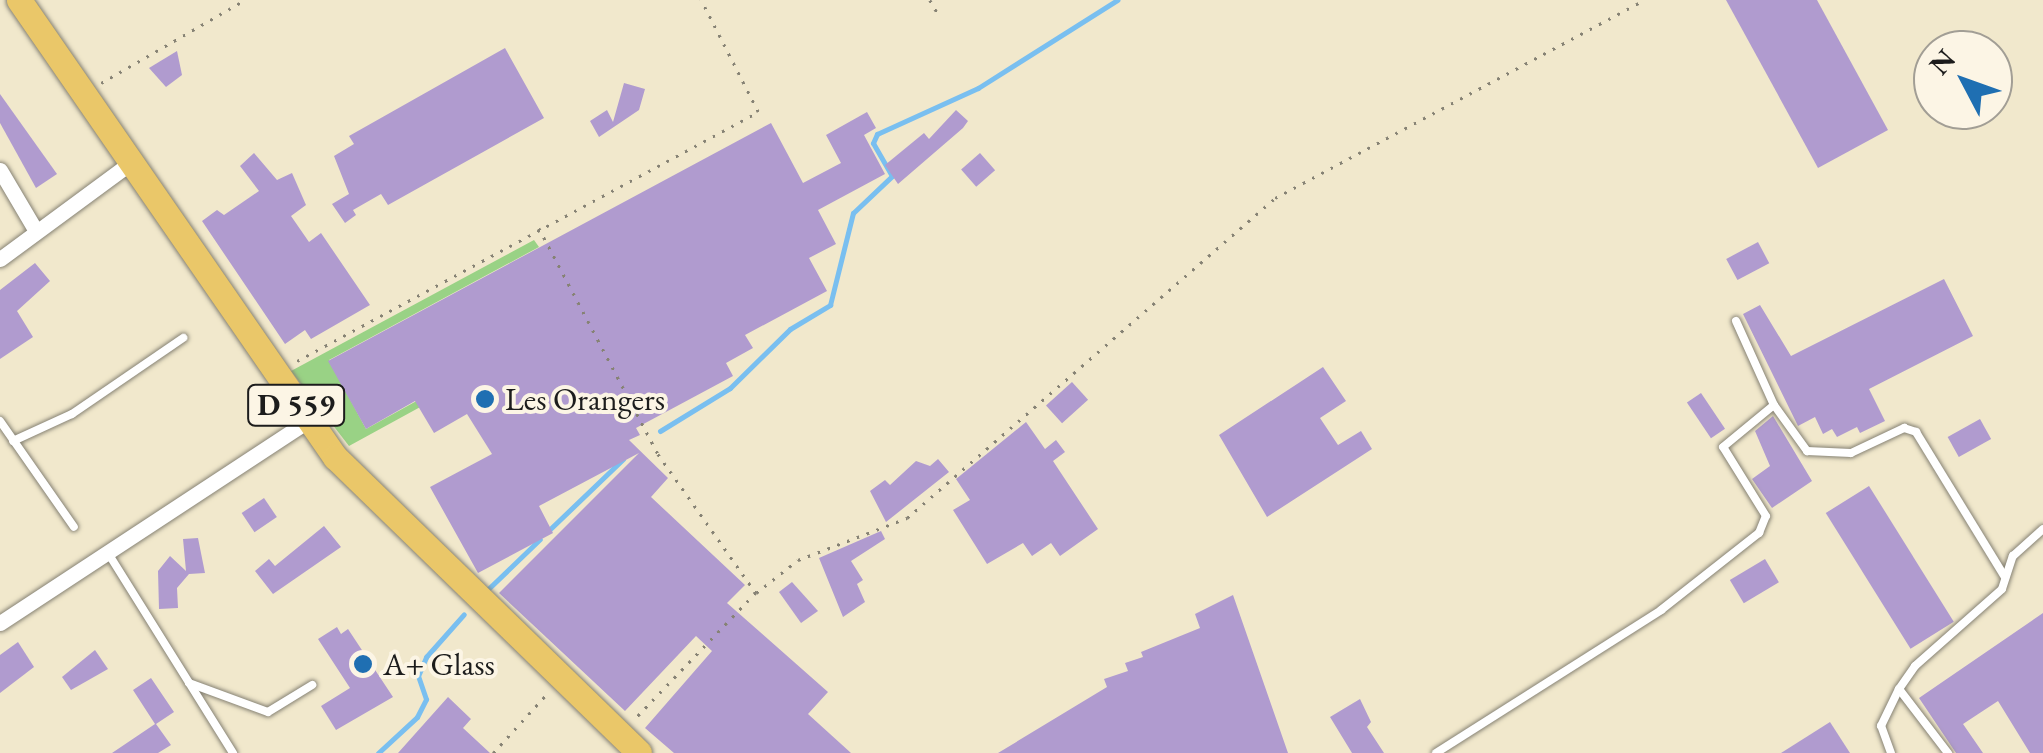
<!DOCTYPE html>
<style>
body{margin:0}
#map{position:relative;width:2043px;height:753px;overflow:hidden;background:#f1e8cc;font-family:"EB Garamond",serif}
div>[style]{position:absolute}
[style*='--x']{left:calc(var(--x)*1px);top:calc(var(--y)*1px);width:calc(var(--w)*1px);rotate:calc(var(--a)*1deg)}
.green>*{inset:0;background:#99d285}
.stream>*{height:5px;margin:-2.5px;padding:0 2.5px;transform-origin:2.5px;border-radius:2.5px;background:#79bff0}
.building>*{inset:0;background:#b09bcf;transform-origin:0 0}
.path>*{height:2.5px;margin-top:-1.25px;transform-origin:0;background:repeating-linear-gradient(90deg,#868274 0 2.5px,transparent 0 10.5px)}
.roads{filter:drop-shadow(0 0 2px #868274) drop-shadow(0 0 2px #868274)}
.service>*{height:8px;margin:-4px;padding:0 4px;transform-origin:4px;border-radius:4px;background:#fff}
.minor>*{height:15px;margin:-7.5px;padding:0 7.5px;transform-origin:7.5px;border-radius:7.5px;background:#fff}
.primary>*{height:25px;margin:-12.5px;padding:0 12.5px;transform-origin:12.5px;border-radius:12.5px;background:#eac769}
.dots>*{width:28px;height:28px;translate:-50% -50%;box-sizing:border-box;border:5px solid #fcf5e5;border-radius:50%}
span{translate:-50% -50%;white-space:nowrap;text-align:center;line-height:1.15;-webkit-text-stroke:8px #fcf5e5;paint-order:stroke}
.shield-label span{padding:2px 8px;background:#fcf5e5;border:2px solid;border-radius:8px;-webkit-text-stroke-width:0}
.shield-label{font-size:30px;color:#1c1c1c;font-weight:700}
.poi-label{font-size:32px;color:#1c1c1c}
.left{translate:0 -50%;text-align:left}
.north{position:absolute;left:1913px;top:30px;width:100px;height:100px;box-sizing:border-box;background:#fcf5e5;border:2px solid #a29e95;border-radius:50%;rotate:311deg;font-size:28px;font-weight:700;line-height:40px;text-align:center;color:#1c1c1c}
.north::after{content:'';display:block;margin:auto;width:35px;height:45px;background:#1f6fb2;clip-path:polygon(50% 0,100% 100%,50% 72%,0 100%)}
</style>
<div id="map">
<div class="green">
<div style="clip-path:polygon(534px 240px,539px 247px,329px 360px,366px 429px,440px 388px,444px 394px,349px 446px,291px 371px)"></div>
</div>
<div class="stream">
<div style="--x:660;--y:431;--w:82;--a:-31.6"></div>
<div style="--x:730;--y:388;--w:84;--a:-44.5"></div>
<div style="--x:790;--y:329;--w:47;--a:-31"></div>
<div style="--x:830;--y:305;--w:95;--a:-76"></div>
<div style="--x:853;--y:213;--w:54;--a:-43.5"></div>
<div style="--x:892;--y:176;--w:38;--a:-120"></div>
<div style="--x:873;--y:143;--w:10;--a:-66"></div>
<div style="--x:877;--y:134;--w:111;--a:-24.5"></div>
<div style="--x:978;--y:88;--w:165;--a:-32.3"></div>
<div style="--x:548;--y:531;--w:104;--a:-43.8"></div>
<div style="--x:485;--y:592;--w:76;--a:-43.9"></div>
<div style="--x:378;--y:753;--w:53;--a:-42.7"></div>
<div style="--x:417;--y:717;--w:20;--a:-63"></div>
<div style="--x:426;--y:699;--w:24;--a:-109"></div>
<div style="--x:418;--y:676;--w:21;--a:-67"></div>
<div style="--x:426;--y:657;--w:57;--a:-48.5"></div>
</div>
<div class="building">
<div style="clip-path:polygon(1726px 0,1817px 0,1888px 130px,1818px 168px)"></div>
<div style="clip-path:polygon(505px 48px,544px 118px,388px 205px,381px 194px,353px 210px,356px 215px,345px 223px,332px 204px,349px 194px,334px 156px,354px 144px,349px 136px)"></div>
<div style="clip-path:polygon(177px 51px,182px 75px,166px 87px,149px 68px)"></div>
<div style="clip-path:polygon(624px 83px,645px 89px,639px 110px,599px 137px,590px 121px,607px 110px,613px 122px)"></div>
<div style="clip-path:polygon(0 94px,57px 174px,36px 188px,0 123px)"></div>
<div style="clip-path:polygon(956px 110px,968px 121px,963px 128px,898px 184px,885px 165px,924px 133px,929px 139px)"></div>
<div style="clip-path:polygon(867px 112px,876px 128px,864px 135px,885px 174px,818px 210px,836px 244px,809px 258px,827px 291px,745px 335px,753px 348px,726px 363px,733px 376px,636px 428px,640px 435px,629px 440px,668px 478px,651px 497px,745px 585px,727px 603px,828px 692px,808px 714px,851px 753px,674px 753px,645px 728px,712px 651px,696px 636px,625px 711px,499px 593px,639px 453px,539px 506px,553px 533px,478px 573px,430px 487px,492px 454px,467px 414px,434px 433px,415px 401px,366px 429px,328px 361px,771px 123px,803px 183px,841px 163px,826px 135px)"></div>
<div style="clip-path:polygon(254px 153px,277px 180px,292px 173px,306px 205px,291px 216px,309px 242px,321px 233px,370px 305px,311px 339px,305px 330px,285px 344px,202px 221px,217px 210px,224px 215px,259px 191px,240px 166px)"></div>
<div style="left:980px;top:153px;width:23px;height:25px;rotate:49deg"></div>
<div style="left:1758px;top:242px;width:24px;height:36px;rotate:62deg"></div>
<div style="clip-path:polygon(35px 263px,50px 281px,17px 311px,33px 337px,0 359px,0 290px)"></div>
<div style="clip-path:polygon(1944px 279px,1973px 336px,1869px 389px,1885px 421px,1860px 433px,1857px 427px,1837px 437px,1832px 429px,1823px 434px,1815px 417px,1798px 426px,1743px 314px,1760px 305px,1791px 356px)"></div>
<div style="clip-path:polygon(1323px 367px,1346px 401px,1320px 418px,1338px 445px,1361px 431px,1372px 449px,1267px 517px,1219px 435px)"></div>
<div style="left:1072px;top:382px;width:24px;height:35px;rotate:48deg"></div>
<div style="left:1701px;top:393px;width:43px;height:17px;rotate:56deg"></div>
<div style="clip-path:polygon(1773px 416px,1812px 481px,1772px 508px,1752px 479px,1770px 466px,1755px 431px)"></div>
<div style="left:1980px;top:419px;width:23px;height:37px;rotate:61deg"></div>
<div style="clip-path:polygon(1026px 422px,1045px 449px,1056px 440px,1065px 452px,1053px 461px,1098px 529px,1060px 556px,1051px 543px,1032px 556px,1023px 543px,987px 564px,953px 510px,970px 500px,956px 479px)"></div>
<div style="clip-path:polygon(938px 459px,949px 472px,886px 522px,870px 491px,885px 480px,890px 485px,916px 461px,930px 466px)"></div>
<div style="left:1869px;top:486px;width:160px;height:51px;rotate:58deg"></div>
<div style="left:264px;top:498px;width:23px;height:27px;rotate:56deg"></div>
<div style="clip-path:polygon(324px 526px,341px 547px,273px 594px,255px 571px,269px 559px,275px 566px)"></div>
<div style="clip-path:polygon(881px 531px,885px 539px,851px 561px,863px 580px,857px 584px,865px 602px,843px 617px,819px 558px)"></div>
<div style="clip-path:polygon(198px 538px,205px 573px,189px 574px,177px 588px,178px 608px,159px 609px,158px 571px,170px 556px,186px 571px,183px 539px)"></div>
<div style="left:1765px;top:559px;width:27px;height:41px;rotate:59deg"></div>
<div style="clip-path:polygon(792px 582px,818px 611px,801px 623px,779px 592px)"></div>
<div style="clip-path:polygon(1233px 595px,1288px 753px,998px 753px,1107px 687px,1104px 679px,1128px 671px,1125px 663px,1143px 657px,1141px 652px,1200px 628px,1195px 614px)"></div>
<div style="clip-path:polygon(2043px 613px,2043px 753px,2030px 753px,1998px 701px,1963px 724px,1983px 753px,1956px 753px,1919px 698px)"></div>
<div style="clip-path:polygon(337px 627px,341px 634px,348px 629px,393px 697px,336px 730px,321px 706px,350px 688px,318px 639px)"></div>
<div style="clip-path:polygon(18px 642px,34px 667px,0 693px,0 655px)"></div>
<div style="clip-path:polygon(95px 650px,108px 669px,71px 690px,62px 677px)"></div>
<div style="clip-path:polygon(151px 678px,174px 712px,156px 724px,171px 745px,158px 753px,112px 753px,155px 724px,133px 690px)"></div>
<div style="clip-path:polygon(448px 697px,471px 719px,463px 728px,490px 753px,398px 753px)"></div>
<div style="clip-path:polygon(1360px 699px,1371px 722px,1367px 727px,1384px 753px,1352px 753px,1330px 717px)"></div>
<div style="clip-path:polygon(1830px 722px,1850px 753px,1781px 753px)"></div>
</div>
<div class="path">
<div style="--x:930;--y:0;--w:14;--a:60"></div>
<div style="--x:101;--y:83;--w:166;--a:-30"></div>
<div style="--x:539;--y:228;--w:255;--a:62.2"></div>
<div style="--x:658;--y:454;--w:170;--a:54.8"></div>
<div style="--x:756;--y:593;--w:176;--a:133.8"></div>
<div style="--x:297;--y:361;--w:524;--a:-28.37"></div>
<div style="--x:758;--y:112;--w:126;--a:-117"></div>
<div style="--x:756;--y:593;--w:53;--a:-38.2"></div>
<div style="--x:798;--y:560;--w:117;--a:-21.1"></div>
<div style="--x:907;--y:518;--w:488;--a:-41"></div>
<div style="--x:1275;--y:198;--w:419;--a:-28.2"></div>
<div style="--x:493;--y:753;--w:79;--a:-47.6"></div>
</div>
<div class="roads">
<div class="service">
<div style="--x:1736;--y:321;--w:92;--a:65.7"></div>
<div style="--x:1774;--y:405;--w:57;--a:54.3"></div>
<div style="--x:1807;--y:451;--w:44;--a:2.6"></div>
<div style="--x:1851;--y:453;--w:59;--a:-25.3"></div>
<div style="--x:1904;--y:428;--w:13;--a:18"></div>
<div style="--x:1916;--y:432;--w:170;--a:58.5"></div>
<div style="--x:0;--y:421;--w:129;--a:55.1"></div>
<div style="--x:13;--y:441;--w:65;--a:-24.6"></div>
<div style="--x:72;--y:414;--w:135;--a:-34.4"></div>
<div style="--x:108;--y:553;--w:236;--a:58"></div>
<div style="--x:189;--y:683;--w:84;--a:20.2"></div>
<div style="--x:268;--y:712;--w:52;--a:-31.5"></div>
<div style="--x:1899;--y:689;--w:81;--a:52.6"></div>
<div style="--x:1436;--y:753;--w:267;--a:-32.4"></div>
<div style="--x:1661;--y:610;--w:125;--a:-38.2"></div>
<div style="--x:1759;--y:533;--w:18;--a:-68"></div>
<div style="--x:1766;--y:516;--w:81;--a:-121.9"></div>
<div style="--x:1723;--y:447;--w:66;--a:-39.5"></div>
<div style="--x:1891;--y:753;--w:29;--a:-110"></div>
<div style="--x:1881;--y:726;--w:41;--a:-64.1"></div>
<div style="--x:1899;--y:689;--w:28;--a:-55"></div>
<div style="--x:1915;--y:666;--w:116;--a:-41.5"></div>
<div style="--x:2002;--y:589;--w:35;--a:-72"></div>
<div style="--x:2013;--y:556;--w:40;--a:-42"></div>
</div>
<div class="minor">
<div style="--x:0;--y:170;--w:71;--a:59.5"></div>
<div style="--x:0;--y:259;--w:162;--a:-36.4"></div>
<div style="--x:0;--y:623;--w:368;--a:-33.3"></div>
</div>
<div class="primary">
<div style="--x:19;--y:0;--w:556;--a:55.34"></div>
<div style="--x:335;--y:457;--w:424;--a:44.2"></div>
</div>
</div>
<div class="dots">
<div style="left:485px;top:399px;background:#1f6fb2"></div>
<div style="left:363px;top:664px;background:#1f6fb2"></div>
</div>
<div class="shield-label">
<span style="left:296px;top:405px">D 559</span>
</div>
<div class="poi-label">
<span class="left" style="left:505px;top:399px">Les Orangers</span>
<span class="left" style="left:383px;top:664px">A+ Glass</span>
</div>
<div class="north">N</div>
</div>
